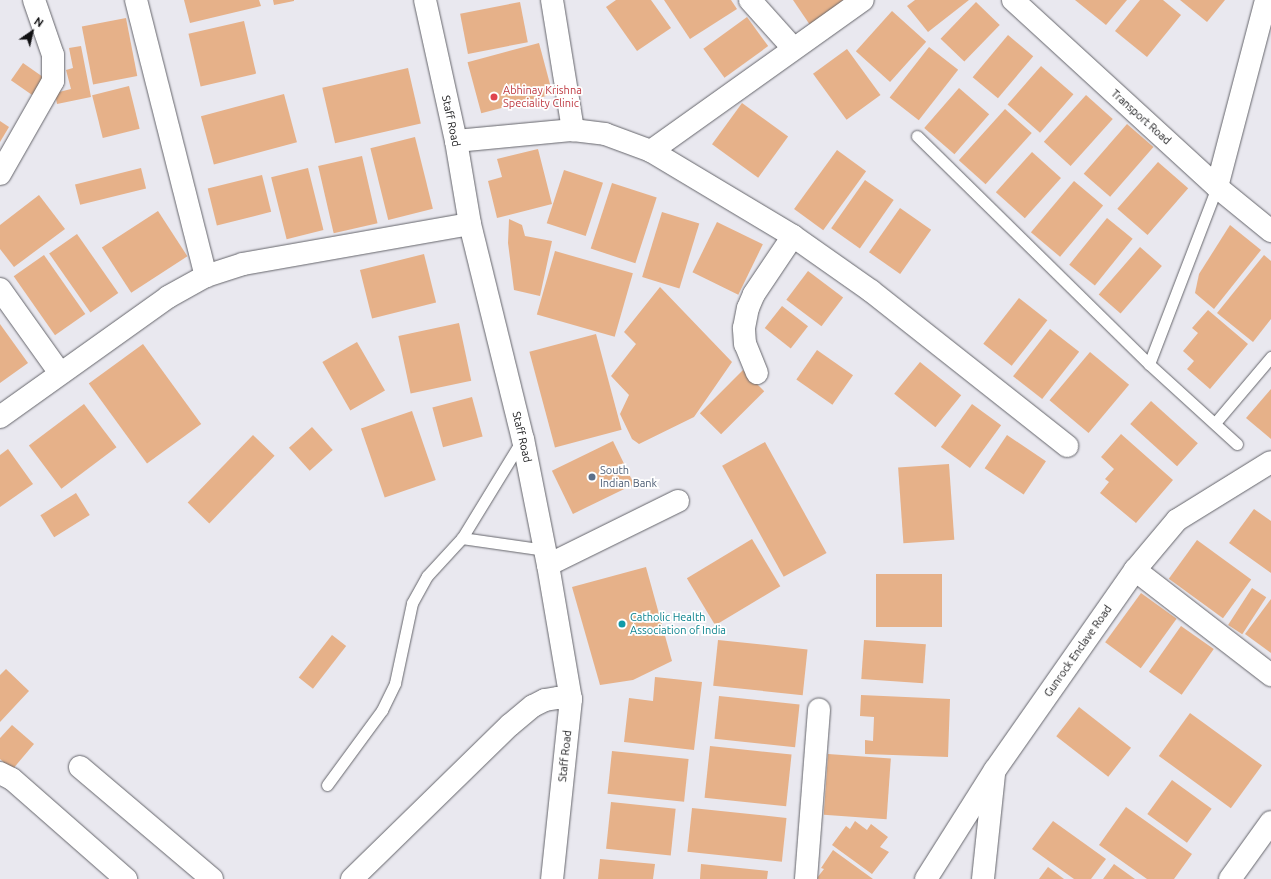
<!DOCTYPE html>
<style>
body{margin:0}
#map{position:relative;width:1271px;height:879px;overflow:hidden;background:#e9e8ef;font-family:Ubuntu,sans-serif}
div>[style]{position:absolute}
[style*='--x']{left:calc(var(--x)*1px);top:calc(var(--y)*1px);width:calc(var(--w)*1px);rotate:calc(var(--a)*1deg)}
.building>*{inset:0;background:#e6b189;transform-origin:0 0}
.roads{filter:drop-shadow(0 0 1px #65656b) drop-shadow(0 0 1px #65656b)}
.service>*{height:11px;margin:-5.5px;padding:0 5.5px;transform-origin:5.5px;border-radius:5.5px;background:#fff}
.minor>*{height:22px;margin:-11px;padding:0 11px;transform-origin:11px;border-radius:11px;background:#fff}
.tertiary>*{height:22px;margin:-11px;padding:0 11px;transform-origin:11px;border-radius:11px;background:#fff}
.secondary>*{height:22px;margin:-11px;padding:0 11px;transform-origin:11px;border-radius:11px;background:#fff}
.dots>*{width:11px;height:11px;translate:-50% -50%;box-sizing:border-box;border:2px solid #fff;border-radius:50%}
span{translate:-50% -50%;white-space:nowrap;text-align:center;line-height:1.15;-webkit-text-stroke:3.5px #fff;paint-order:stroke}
.health-label{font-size:11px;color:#be3a42}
.left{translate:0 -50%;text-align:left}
.street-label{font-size:11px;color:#101012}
.service-label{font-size:11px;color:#4e5e75}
.culture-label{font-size:11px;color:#0d838f}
.north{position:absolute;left:12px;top:12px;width:40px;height:40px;-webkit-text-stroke:3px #fff;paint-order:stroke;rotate:34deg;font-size:11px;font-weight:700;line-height:16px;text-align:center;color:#101012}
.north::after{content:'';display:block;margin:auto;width:14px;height:18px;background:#101012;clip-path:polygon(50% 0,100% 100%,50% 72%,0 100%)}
</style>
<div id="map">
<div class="building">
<div style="clip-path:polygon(184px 0,259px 0,261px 6px,190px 23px)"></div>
<div style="clip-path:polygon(273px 0,294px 0,294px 1px,274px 5px)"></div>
<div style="clip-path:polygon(616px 0,651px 0,671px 28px,637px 51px,606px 7px)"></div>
<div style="clip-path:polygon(664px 0,731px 0,737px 9px,690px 39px)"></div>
<div style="clip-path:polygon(793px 0,846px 0,810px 25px)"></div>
<div style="clip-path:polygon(915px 0,969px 0,928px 32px,907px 6px)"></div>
<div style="clip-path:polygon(1075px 0,1127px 0,1106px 25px)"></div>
<div style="clip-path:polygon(1140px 0,1163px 0,1181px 15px,1147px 57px,1115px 31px)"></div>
<div style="clip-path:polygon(1180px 0,1225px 0,1207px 22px)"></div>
<div style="left:520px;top:2px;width:41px;height:61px;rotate:79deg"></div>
<div style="left:976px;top:2px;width:33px;height:51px;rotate:44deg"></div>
<div style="left:892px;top:11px;width:46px;height:54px;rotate:42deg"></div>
<div style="left:747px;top:17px;width:36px;height:54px;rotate:54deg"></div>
<div style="left:126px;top:18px;width:59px;height:45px;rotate:79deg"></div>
<div style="left:244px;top:21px;width:54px;height:57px;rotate:77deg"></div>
<div style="left:1008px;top:35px;width:33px;height:55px;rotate:40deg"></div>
<div style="left:539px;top:43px;width:53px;height:74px;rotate:75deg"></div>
<div style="clip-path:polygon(81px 46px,91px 97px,57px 104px,55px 93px,71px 89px,66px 70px,73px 68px,69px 48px)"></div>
<div style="left:929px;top:47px;width:37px;height:64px;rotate:38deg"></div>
<div style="left:847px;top:49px;width:57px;height:42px;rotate:54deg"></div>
<div style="left:23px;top:63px;width:28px;height:21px;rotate:35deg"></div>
<div style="left:1041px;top:66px;width:43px;height:51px;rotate:41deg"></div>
<div style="left:408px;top:68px;width:57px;height:88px;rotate:77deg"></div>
<div style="left:129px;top:86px;width:44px;height:38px;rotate:76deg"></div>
<div style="left:959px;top:88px;width:40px;height:53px;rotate:41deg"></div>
<div style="left:284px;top:94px;width:50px;height:86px;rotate:75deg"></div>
<div style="left:1086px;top:95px;width:36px;height:63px;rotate:42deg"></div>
<div style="left:742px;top:103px;width:57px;height:51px;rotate:36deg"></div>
<div style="left:1005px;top:109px;width:36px;height:69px;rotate:42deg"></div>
<div style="clip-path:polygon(0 121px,9px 127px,0 142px)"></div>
<div style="left:1127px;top:124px;width:35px;height:66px;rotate:41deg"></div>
<div style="left:415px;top:137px;width:74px;height:46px;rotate:76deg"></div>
<div style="clip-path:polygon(538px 149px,552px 204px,497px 218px,488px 181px,502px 177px,497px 159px)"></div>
<div style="left:837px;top:150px;width:36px;height:73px;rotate:36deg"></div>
<div style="left:1032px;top:152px;width:39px;height:54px;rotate:42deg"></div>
<div style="left:362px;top:156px;width:69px;height:45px;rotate:77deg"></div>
<div style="left:1158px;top:162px;width:40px;height:62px;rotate:41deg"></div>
<div style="left:141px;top:168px;width:21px;height:68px;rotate:76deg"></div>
<div style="left:308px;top:168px;width:64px;height:38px;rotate:76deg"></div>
<div style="left:564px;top:170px;width:41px;height:56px;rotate:18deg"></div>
<div style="left:262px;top:175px;width:38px;height:56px;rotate:76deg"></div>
<div style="left:865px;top:180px;width:35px;height:59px;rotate:35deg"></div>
<div style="left:1074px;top:181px;width:38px;height:67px;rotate:40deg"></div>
<div style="left:612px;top:183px;width:47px;height:69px;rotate:18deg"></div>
<div style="clip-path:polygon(39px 195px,65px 229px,14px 267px,0 249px,0 225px)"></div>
<div style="left:900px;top:208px;width:38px;height:54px;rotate:35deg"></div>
<div style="left:158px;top:211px;width:54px;height:67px;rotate:57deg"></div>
<div style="left:662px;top:212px;width:39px;height:68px;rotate:17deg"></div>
<div style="left:1107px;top:218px;width:33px;height:60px;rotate:39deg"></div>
<div style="clip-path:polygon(509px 219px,522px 225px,525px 236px,552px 241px,540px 296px,514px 290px,508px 243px)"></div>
<div style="left:717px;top:222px;width:51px;height:56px;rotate:26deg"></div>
<div style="clip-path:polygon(1230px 225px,1261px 250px,1214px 309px,1195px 293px,1199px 274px)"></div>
<div style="left:77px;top:234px;width:72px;height:34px;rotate:55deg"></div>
<div style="left:1140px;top:247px;width:29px;height:63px;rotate:41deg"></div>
<div style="left:555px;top:251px;width:81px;height:66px;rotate:16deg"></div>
<div style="left:424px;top:254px;width:50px;height:66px;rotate:76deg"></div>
<div style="left:44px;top:255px;width:72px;height:37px;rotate:55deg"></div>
<div style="clip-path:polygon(1264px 255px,1271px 261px,1271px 319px,1253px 342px,1217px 313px)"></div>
<div style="left:808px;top:271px;width:44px;height:36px;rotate:37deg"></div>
<div style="clip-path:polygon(660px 287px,732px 362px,694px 417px,639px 444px,632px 439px,620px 414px,629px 395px,611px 376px,636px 344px,624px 332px)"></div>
<div style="left:1019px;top:298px;width:36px;height:58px;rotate:38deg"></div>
<div style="left:782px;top:306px;width:33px;height:28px;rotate:38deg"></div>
<div style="clip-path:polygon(1208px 310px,1248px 344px,1210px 389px,1187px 369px,1194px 361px,1183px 351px,1198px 333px,1192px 328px)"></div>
<div style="left:459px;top:323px;width:59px;height:62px;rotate:78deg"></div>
<div style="clip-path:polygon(0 324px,28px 363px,0 383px)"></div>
<div style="left:1050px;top:329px;width:37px;height:60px;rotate:38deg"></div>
<div style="left:596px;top:334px;width:99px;height:69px;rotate:75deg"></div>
<div style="left:357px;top:342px;width:56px;height:40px;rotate:60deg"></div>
<div style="left:143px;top:344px;width:99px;height:67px;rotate:54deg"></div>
<div style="left:817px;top:350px;width:44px;height:36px;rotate:35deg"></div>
<div style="left:1090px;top:352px;width:51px;height:63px;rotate:40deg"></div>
<div style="left:920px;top:362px;width:53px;height:41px;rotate:39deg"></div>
<div style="left:743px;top:370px;width:30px;height:61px;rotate:45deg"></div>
<div style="clip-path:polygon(1271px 389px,1271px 439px,1246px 418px)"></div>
<div style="left:472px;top:397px;width:41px;height:41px;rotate:75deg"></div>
<div style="left:1151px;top:401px;width:63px;height:31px;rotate:42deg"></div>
<div style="left:84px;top:404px;width:54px;height:69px;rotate:53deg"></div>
<div style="left:972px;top:404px;width:36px;height:53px;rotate:36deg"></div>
<div style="left:412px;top:411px;width:73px;height:54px;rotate:71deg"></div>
<div style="left:312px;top:427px;width:31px;height:31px;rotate:48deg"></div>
<div style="clip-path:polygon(1121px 434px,1173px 480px,1136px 523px,1100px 493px,1109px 482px,1105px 479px,1114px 469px,1101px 457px)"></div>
<div style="left:253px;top:435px;width:30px;height:94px;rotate:44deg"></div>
<div style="left:1007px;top:435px;width:47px;height:40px;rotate:34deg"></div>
<div style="left:613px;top:441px;width:48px;height:68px;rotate:64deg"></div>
<div style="left:765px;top:442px;width:127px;height:49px;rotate:61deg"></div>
<div style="clip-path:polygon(8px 449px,33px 484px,0 507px,0 455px)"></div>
<div style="left:949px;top:464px;width:76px;height:51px;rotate:86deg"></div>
<div style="left:76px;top:493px;width:26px;height:42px;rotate:58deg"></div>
<div style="clip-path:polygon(1254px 509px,1271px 521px,1271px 573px,1229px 543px)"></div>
<div style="left:752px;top:539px;width:55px;height:76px;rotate:59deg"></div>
<div style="left:1197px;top:540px;width:67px;height:48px;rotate:36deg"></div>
<div style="clip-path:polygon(646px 567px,672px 661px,633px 680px,600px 685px,572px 587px)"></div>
<div style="left:876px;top:574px;width:66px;height:53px"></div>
<div style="left:1252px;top:588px;width:17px;height:44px;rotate:33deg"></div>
<div style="left:1141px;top:593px;width:44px;height:61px;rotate:36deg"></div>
<div style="clip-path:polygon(1271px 599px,1271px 653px,1245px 634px)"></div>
<div style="left:1181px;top:626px;width:40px;height:56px;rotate:35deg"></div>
<div style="left:332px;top:635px;width:18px;height:54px;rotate:38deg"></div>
<div style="left:718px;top:640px;width:90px;height:46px;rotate:6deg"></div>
<div style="left:864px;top:640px;width:62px;height:39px;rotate:4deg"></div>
<div style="clip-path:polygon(6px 669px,29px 691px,0 722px,0 675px)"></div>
<div style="clip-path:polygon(655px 677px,702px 682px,694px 750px,624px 742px,629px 698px,653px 701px)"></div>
<div style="clip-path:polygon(861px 695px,950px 699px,948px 757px,865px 754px,865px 740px,873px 741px,874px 717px,860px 716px)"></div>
<div style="left:719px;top:696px;width:81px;height:43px;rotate:6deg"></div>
<div style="left:1079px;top:707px;width:66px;height:37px;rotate:38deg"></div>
<div style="left:1190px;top:713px;width:89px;height:53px;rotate:36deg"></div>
<div style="clip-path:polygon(12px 725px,34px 744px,12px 770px,0 759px,0 738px)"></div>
<div style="left:710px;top:746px;width:82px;height:52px;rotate:6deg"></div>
<div style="left:612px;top:751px;width:77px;height:43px;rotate:6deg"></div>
<div style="left:828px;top:754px;width:63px;height:61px;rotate:4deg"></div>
<div style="left:1172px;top:780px;width:49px;height:42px;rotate:36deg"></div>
<div style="left:611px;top:802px;width:65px;height:47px;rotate:6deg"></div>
<div style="clip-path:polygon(1126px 807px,1192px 854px,1174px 879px,1147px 879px,1099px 845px)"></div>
<div style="left:692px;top:808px;width:95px;height:44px;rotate:6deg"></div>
<div style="clip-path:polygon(855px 821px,867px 830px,871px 824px,888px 837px,880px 847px,889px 852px,872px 874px,832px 845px,846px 826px,850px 829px)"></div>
<div style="clip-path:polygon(1053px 821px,1106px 859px,1091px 879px,1074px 879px,1032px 849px)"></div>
<div style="clip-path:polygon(833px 850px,873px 879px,819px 879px,817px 878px,824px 869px,821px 868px)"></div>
<div style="clip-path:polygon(600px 859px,655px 864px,653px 879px,598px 879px)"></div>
<div style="clip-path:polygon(701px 864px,768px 871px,767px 879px,700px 879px)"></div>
<div style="clip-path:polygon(1114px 864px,1135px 879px,1103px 879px)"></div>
<div style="clip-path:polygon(1048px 867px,1064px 879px,1039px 879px)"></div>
</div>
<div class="roads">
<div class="service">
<div style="--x:917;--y:136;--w:325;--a:44.5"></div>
<div style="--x:1149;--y:364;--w:119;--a:42.3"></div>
<div style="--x:1149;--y:364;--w:190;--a:-69"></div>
<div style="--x:1215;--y:423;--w:87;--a:-49.7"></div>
<div style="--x:462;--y:538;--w:84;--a:8.2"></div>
<div style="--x:327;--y:785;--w:93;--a:-53.7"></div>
<div style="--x:382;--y:710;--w:30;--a:-64"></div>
<div style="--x:395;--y:683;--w:82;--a:-78"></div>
<div style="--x:412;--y:603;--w:31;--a:-61"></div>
<div style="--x:427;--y:576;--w:52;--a:-47.4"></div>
<div style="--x:462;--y:538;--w:115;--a:-58.5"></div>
</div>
<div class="minor">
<div style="--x:136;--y:0;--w:285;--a:75.8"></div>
<div style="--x:552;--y:0;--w:132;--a:80.8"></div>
<div style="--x:750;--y:0;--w:64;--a:48.1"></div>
<div style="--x:456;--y:141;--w:118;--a:-5.4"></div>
<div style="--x:573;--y:130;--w:32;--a:7"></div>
<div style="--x:605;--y:134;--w:49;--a:20.3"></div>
<div style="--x:651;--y:151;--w:165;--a:30.9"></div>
<div style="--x:793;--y:236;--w:95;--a:35.2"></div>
<div style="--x:871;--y:291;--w:250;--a:38.3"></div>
<div style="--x:651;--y:151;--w:260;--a:-35.5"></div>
<div style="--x:0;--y:174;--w:107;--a:-60.3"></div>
<div style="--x:53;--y:81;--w:26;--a:-90"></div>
<div style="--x:53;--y:55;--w:58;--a:-109.1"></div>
<div style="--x:1217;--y:187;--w:193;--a:-75.3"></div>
<div style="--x:0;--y:289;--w:103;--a:54.5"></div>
<div style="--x:757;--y:373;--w:31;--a:-112"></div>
<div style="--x:745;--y:344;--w:16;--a:-94"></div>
<div style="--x:744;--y:328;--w:20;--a:-79"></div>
<div style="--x:748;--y:308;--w:15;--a:-67"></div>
<div style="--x:754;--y:294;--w:70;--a:-56.1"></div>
<div style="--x:0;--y:417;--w:206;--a:-35.5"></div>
<div style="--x:168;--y:297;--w:43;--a:-28.9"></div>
<div style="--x:206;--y:276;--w:39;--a:-18"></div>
<div style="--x:243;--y:264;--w:230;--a:-10"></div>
<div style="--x:548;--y:565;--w:145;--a:-26.2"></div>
<div style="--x:1135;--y:570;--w:172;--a:37.7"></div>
<div style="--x:80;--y:767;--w:173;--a:40.3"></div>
<div style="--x:0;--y:773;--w:13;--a:27"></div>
<div style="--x:12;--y:779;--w:152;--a:41.3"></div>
<div style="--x:352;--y:879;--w:221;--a:-44.3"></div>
<div style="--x:510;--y:725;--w:30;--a:-40"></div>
<div style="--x:533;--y:706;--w:13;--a:-27"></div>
<div style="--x:545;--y:700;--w:13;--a:-9"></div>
<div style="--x:558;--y:698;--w:13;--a:4"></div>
<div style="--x:806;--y:879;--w:170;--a:-85.6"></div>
<div style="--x:926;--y:879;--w:129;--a:-57.7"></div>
<div style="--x:995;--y:770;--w:244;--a:-55"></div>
<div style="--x:1135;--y:570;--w:65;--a:-50"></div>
<div style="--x:1177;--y:520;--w:110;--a:-31.7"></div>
<div style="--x:983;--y:879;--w:105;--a:-84"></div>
<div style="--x:1230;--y:879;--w:70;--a:-54.3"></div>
</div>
<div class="tertiary">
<div style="--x:1013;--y:0;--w:277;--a:42.5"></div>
<div style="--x:1217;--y:187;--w:70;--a:39.2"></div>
</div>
<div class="secondary">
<div style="--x:425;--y:0;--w:144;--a:77.6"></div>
<div style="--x:456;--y:141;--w:84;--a:80.4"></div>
<div style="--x:470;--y:224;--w:221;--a:76.2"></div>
<div style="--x:523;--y:439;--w:128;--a:78.8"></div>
<div style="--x:548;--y:565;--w:136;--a:80.3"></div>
<div style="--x:571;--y:699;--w:181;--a:96"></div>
</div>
</div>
<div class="dots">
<div style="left:494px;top:97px;background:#e0444e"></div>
<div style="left:592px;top:477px;background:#5c6f8a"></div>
<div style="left:622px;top:624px;background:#0f9aa8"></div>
</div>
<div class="health-label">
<span class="left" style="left:503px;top:97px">Abhinay Krishna<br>Speciality Clinic</span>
</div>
<div class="street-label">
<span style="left:1141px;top:117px;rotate:42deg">Transport Road</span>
<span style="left:451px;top:121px;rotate:78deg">Staff Road</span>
<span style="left:522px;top:437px;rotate:77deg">Staff Road</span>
<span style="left:1078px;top:651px;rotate:-55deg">Gunrock Enclave Road</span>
<span style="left:565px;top:756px;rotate:-84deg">Staff Road</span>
</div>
<div class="service-label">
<span class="left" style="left:600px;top:477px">South<br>Indian Bank</span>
</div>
<div class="culture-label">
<span class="left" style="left:630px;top:624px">Catholic Health<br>Association of India</span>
</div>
<div class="north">N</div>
</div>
